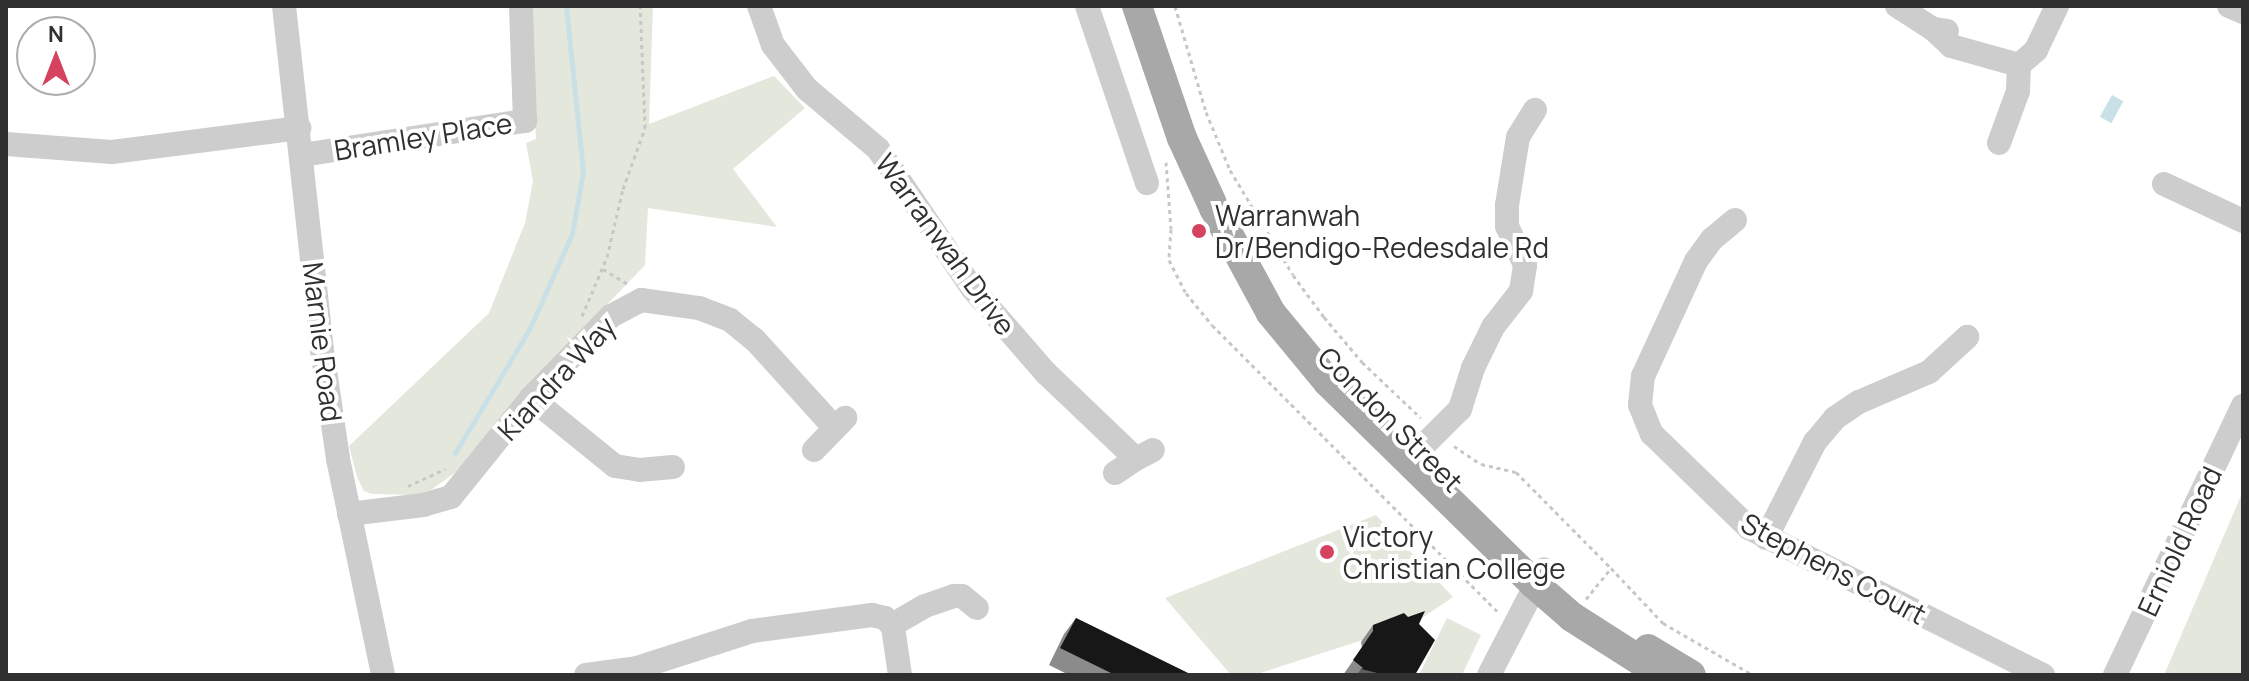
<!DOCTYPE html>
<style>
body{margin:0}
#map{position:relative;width:2249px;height:681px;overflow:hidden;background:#fff;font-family:Manrope,sans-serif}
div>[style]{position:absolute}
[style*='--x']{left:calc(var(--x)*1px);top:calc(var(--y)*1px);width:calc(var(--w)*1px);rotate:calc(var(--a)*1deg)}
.green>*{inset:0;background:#e4e8dc}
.water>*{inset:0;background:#cae0e7;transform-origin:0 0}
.stream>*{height:5px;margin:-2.5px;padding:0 2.5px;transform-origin:2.5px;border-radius:2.5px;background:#cae0e7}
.path>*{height:3px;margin-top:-1.5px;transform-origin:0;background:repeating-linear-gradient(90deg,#c7c7c7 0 4px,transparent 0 8px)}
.minor>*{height:24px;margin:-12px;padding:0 12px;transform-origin:12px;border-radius:12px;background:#cdcdcd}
.major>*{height:30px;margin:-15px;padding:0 15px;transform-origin:15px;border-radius:15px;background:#a8a8a8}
.wall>*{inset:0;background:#8b8b8b}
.shaded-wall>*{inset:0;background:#5d5d5d}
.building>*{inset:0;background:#171717}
.dots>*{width:22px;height:22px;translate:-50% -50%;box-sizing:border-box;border:4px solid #fff;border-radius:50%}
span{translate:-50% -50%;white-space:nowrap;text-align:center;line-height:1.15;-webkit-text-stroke:8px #fff;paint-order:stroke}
.street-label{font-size:28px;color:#303030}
.poi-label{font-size:28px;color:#303030}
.left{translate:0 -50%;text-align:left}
.frame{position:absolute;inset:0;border:8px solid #303030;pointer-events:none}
.north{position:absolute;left:16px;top:16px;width:80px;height:80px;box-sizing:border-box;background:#fff;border:2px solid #acacac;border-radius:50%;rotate:0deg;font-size:22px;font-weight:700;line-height:32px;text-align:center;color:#303030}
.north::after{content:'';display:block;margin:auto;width:28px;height:36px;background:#d54360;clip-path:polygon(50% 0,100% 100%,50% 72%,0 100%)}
</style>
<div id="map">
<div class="green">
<div style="clip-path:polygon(528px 6px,653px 6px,649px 124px,774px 76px,805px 108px,733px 169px,777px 227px,648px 208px,645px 265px,510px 406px,467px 464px,431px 490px,415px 495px,372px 494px,364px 491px,357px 477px,349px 446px,489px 313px,525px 223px,533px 181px,526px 143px,536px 139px)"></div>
<div style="clip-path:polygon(2243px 491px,2243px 675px,2164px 675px)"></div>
<div style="clip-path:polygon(1376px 515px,1453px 597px,1413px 624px,1254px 675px,1231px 675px,1165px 598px)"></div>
<div style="clip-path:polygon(1447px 618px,1481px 635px,1462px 675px,1419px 675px)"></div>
</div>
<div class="water">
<div style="left:2112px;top:95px;width:13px;height:25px;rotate:29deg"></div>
</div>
<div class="stream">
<div style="--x:455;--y:453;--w:144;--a:-59"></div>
<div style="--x:529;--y:330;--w:105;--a:-65.9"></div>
<div style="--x:572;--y:234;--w:64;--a:-80.1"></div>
<div style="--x:583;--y:171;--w:166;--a:-95.9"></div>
</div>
<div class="path">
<div style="--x:1175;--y:6;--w:110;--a:73.7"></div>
<div style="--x:1206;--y:112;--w:63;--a:67.5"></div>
<div style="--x:1230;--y:170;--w:122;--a:59"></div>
<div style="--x:1293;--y:275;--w:52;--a:53.6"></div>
<div style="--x:1324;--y:317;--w:59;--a:49.8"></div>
<div style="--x:1362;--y:362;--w:81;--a:43.5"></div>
<div style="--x:1166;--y:162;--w:67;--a:85.7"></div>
<div style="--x:1171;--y:229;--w:31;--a:94"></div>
<div style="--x:1169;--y:260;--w:37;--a:63"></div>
<div style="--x:1186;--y:293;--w:41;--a:50.9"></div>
<div style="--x:1212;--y:325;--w:408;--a:45.1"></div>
<div style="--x:603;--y:269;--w:29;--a:31"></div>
<div style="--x:582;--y:316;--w:64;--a:-67"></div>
<div style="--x:607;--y:257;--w:70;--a:-76.8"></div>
<div style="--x:623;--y:189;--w:65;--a:-70.2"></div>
<div style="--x:645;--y:128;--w:122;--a:-92.3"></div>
<div style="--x:1454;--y:446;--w:32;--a:34"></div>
<div style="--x:1481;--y:464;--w:36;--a:13"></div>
<div style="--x:1516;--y:472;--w:135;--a:45.3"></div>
<div style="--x:408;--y:486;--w:41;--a:-24.7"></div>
<div style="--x:1586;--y:599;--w:40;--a:-51"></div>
<div style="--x:1611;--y:568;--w:76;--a:46.6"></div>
<div style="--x:1663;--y:623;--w:104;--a:30"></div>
</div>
<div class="minor">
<div style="--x:284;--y:6;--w:346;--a:83.7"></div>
<div style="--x:322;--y:350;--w:110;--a:81.6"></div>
<div style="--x:338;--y:459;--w:221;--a:78.2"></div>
<div style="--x:759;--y:6;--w:41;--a:70.3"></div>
<div style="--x:773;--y:45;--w:56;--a:52.3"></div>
<div style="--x:807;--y:89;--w:93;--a:40.2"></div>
<div style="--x:878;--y:149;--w:168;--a:55.9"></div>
<div style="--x:972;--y:288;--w:113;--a:49"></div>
<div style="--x:1046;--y:373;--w:124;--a:43.7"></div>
<div style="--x:1136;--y:459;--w:19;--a:-28"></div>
<div style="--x:1087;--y:6;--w:187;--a:71.3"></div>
<div style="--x:1897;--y:6;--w:43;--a:32.6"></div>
<div style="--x:1933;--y:29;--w:14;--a:8"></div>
<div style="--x:2229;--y:6;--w:15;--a:23"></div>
<div style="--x:1933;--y:29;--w:25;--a:43"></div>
<div style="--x:1951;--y:46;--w:71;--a:15.6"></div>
<div style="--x:2019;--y:65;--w:23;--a:-41"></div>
<div style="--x:2036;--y:50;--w:49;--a:-64.5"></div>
<div style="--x:1999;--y:143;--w:55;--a:-69.9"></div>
<div style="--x:2018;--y:91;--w:26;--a:-88"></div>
<div style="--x:6;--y:144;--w:106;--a:4.3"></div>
<div style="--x:112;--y:152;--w:189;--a:-7.3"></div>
<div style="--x:302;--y:155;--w:226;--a:-8.7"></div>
<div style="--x:525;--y:121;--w:115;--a:-92"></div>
<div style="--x:2164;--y:184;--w:87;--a:25.1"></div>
<div style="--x:1735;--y:220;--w:30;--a:140"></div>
<div style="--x:1712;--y:239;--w:27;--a:126"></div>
<div style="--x:1696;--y:261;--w:127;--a:114.7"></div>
<div style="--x:1643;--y:376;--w:29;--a:96"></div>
<div style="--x:1640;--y:405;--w:31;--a:68"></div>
<div style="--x:1652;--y:434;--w:135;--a:44.1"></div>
<div style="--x:1749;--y:528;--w:329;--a:26.6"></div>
<div style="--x:531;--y:398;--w:108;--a:39"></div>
<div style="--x:615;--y:466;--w:24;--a:9"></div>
<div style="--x:639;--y:470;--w:34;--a:-5"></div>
<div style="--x:1420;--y:449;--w:57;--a:-45"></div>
<div style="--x:1460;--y:409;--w:43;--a:-72.4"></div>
<div style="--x:1473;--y:368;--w:46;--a:-64"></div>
<div style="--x:1493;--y:327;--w:46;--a:-52.1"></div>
<div style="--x:1521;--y:291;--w:26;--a:-81"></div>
<div style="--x:1525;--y:265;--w:43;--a:-114.8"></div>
<div style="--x:1507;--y:226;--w:21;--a:-90"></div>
<div style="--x:1507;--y:205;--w:69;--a:-80.8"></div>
<div style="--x:1518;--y:137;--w:32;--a:-58"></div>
<div style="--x:814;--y:450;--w:45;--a:-45.9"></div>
<div style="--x:1115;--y:473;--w:25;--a:-34"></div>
<div style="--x:349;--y:514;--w:75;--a:-6.9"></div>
<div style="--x:423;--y:505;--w:29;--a:-16"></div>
<div style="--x:451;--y:497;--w:127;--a:-51.1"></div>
<div style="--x:531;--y:398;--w:115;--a:-45.7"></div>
<div style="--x:611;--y:316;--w:34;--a:-28"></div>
<div style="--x:641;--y:300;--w:59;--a:7.9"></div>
<div style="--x:699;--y:308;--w:33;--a:21"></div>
<div style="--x:730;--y:320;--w:32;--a:39"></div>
<div style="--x:755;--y:340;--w:118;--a:47.8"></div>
<div style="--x:1766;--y:538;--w:108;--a:-63"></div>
<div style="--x:1815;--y:442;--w:31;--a:-50"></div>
<div style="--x:1835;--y:418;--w:29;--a:-34"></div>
<div style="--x:1859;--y:402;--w:76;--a:-23.2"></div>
<div style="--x:1929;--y:372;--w:52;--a:-42.6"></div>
<div style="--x:892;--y:625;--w:38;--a:-30"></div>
<div style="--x:925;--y:606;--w:31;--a:-19"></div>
<div style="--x:954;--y:596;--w:8;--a:0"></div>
<div style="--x:962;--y:596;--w:19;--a:39"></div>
<div style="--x:586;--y:675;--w:51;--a:-7.8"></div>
<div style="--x:637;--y:668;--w:121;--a:-17.8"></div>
<div style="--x:752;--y:631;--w:121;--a:-7.6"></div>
<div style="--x:872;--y:615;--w:13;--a:13"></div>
<div style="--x:885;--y:618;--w:12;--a:48"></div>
<div style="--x:893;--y:627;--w:49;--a:81.7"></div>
<div style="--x:1489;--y:675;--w:119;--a:-62.6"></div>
<div style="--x:2115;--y:675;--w:298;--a:-64.6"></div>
</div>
<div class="major">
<div style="--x:1137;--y:6;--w:139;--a:71.2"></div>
<div style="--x:1182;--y:138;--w:77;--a:65.4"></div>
<div style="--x:1214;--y:208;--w:119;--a:61.5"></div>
<div style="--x:1271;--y:313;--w:89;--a:50.4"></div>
<div style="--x:1328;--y:382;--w:289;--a:44.4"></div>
<div style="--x:1534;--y:584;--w:50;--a:41"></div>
<div style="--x:1572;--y:617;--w:108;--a:32.5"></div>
<div style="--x:1648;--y:649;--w:50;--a:31.2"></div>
</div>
<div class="wall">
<div style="clip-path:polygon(1408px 617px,1419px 624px,1415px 675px,1343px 675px,1362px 648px,1361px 642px,1373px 625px)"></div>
<div style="clip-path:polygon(1076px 618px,1192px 675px,1069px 675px,1049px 665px,1064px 634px)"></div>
</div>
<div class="shaded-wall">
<div style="clip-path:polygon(1361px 669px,1385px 675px,1357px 675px)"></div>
</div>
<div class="building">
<div style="clip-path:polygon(1425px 611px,1419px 624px,1435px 640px,1415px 675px,1385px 675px,1361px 669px,1363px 668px,1353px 660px,1373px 631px,1373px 625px,1404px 613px,1408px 617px)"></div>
<div style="clip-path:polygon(1076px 618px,1192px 675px,1115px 675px,1060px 648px)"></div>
</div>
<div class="dots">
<div style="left:1199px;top:231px;background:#d54360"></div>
<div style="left:1327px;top:552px;background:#d54360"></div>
</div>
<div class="street-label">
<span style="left:423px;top:136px;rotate:-9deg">Bramley Place</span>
<span style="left:946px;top:244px;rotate:54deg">Warranwah Drive</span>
<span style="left:323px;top:342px;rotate:83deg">Marnie Road</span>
<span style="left:556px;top:378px;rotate:-47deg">Kiandra Way</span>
<span style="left:1391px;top:419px;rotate:45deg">Condon Street</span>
<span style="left:2179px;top:541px;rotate:-65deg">Erniold Road</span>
<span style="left:1834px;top:568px;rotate:28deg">Stephens Court</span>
</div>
<div class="poi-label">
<span class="left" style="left:1215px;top:231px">Warranwah<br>Dr/Bendigo-Redesdale Rd</span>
<span class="left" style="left:1343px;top:552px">Victory<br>Christian College</span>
</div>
<div class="frame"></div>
<div class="north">N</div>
</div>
